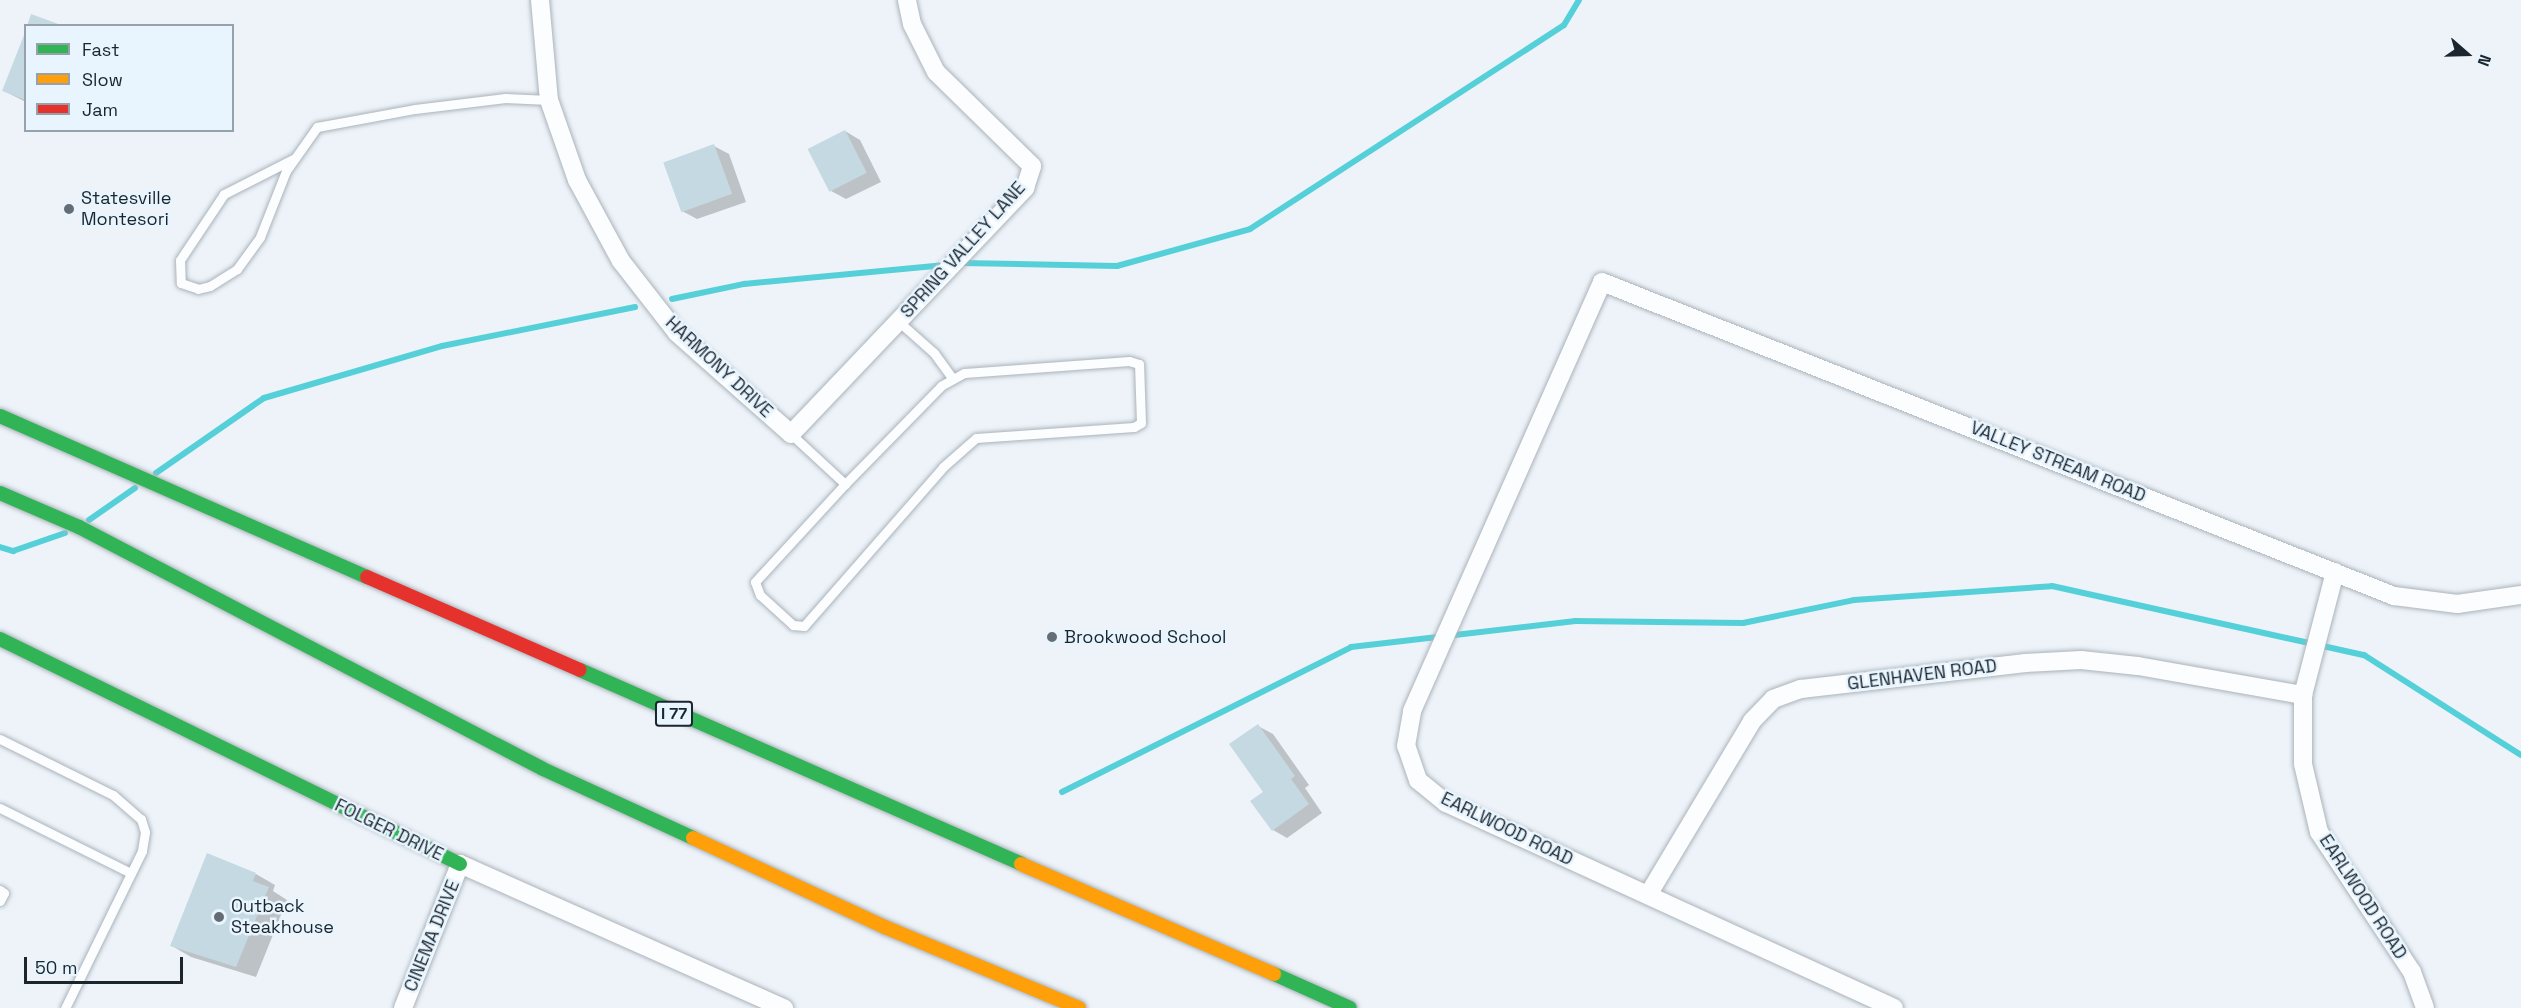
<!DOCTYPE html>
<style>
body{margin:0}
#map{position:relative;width:2521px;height:1008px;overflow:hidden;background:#edf3f9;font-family:"Space Grotesk",sans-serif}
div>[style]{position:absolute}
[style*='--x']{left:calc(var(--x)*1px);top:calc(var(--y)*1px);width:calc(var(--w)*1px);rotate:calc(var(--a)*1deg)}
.shadow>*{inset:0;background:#0003}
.stream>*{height:6px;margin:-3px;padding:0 3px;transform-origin:3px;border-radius:3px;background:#56d0d8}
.building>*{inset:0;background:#c5d9e2;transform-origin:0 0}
.roads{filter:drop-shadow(0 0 2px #abb3ba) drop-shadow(0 0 2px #abb3ba)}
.lane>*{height:9px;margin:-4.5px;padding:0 4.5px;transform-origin:4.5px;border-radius:4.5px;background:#fcfdfe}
.street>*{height:18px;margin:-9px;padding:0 9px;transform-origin:9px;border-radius:9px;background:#fcfdfe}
.fast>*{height:14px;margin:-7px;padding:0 7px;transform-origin:7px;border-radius:7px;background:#30b455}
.slow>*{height:14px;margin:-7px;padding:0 7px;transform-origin:7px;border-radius:7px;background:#ff9f0a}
.jam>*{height:14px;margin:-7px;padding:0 7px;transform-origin:7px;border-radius:7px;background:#e5322d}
.dots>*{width:16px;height:16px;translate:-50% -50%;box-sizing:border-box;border:3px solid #e8f4fe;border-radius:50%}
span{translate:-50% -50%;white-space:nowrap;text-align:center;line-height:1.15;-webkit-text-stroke:5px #e8f4fe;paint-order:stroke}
.shield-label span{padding:2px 4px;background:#e8f4fe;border:2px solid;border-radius:4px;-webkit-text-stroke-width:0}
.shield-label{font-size:16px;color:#1a252e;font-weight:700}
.poi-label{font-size:18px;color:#1a252e}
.left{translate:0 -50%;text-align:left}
.street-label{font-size:18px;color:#1a252e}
.legend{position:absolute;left:24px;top:24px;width:210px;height:108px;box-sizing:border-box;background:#e8f4fe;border:2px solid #96a1ab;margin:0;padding:8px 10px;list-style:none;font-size:18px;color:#1a252e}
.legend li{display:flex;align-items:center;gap:12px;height:30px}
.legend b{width:30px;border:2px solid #96a1ab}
.north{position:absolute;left:2437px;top:24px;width:60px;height:60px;-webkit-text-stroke:4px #e8f4fe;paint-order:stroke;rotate:110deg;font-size:16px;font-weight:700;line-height:24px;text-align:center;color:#1a252e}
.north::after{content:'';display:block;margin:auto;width:21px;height:27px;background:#1a252e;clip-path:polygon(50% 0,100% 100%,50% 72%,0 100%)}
.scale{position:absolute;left:24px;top:957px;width:159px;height:27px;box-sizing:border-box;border:3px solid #1a252e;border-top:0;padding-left:8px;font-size:18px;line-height:21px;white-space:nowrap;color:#1a252e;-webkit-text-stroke:4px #e8f4fe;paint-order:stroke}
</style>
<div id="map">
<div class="shadow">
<div style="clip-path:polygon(26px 33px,26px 102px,4px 91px)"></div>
<div style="clip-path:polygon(845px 131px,860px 140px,881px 182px,846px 199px,831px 191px)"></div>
<div style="clip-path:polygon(714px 146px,729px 154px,746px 202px,697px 219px,682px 211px)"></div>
<div style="clip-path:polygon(1258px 726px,1273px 734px,1309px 785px,1305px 788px,1322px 813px,1287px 838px,1273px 830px)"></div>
<div style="clip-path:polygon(256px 874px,275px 885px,273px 891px,287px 900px,256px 977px,191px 957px,172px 946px)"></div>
</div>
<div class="stream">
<div style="--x:961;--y:263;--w:156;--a:1.1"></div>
<div style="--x:1117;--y:266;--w:138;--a:-15.5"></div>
<div style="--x:1250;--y:229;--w:374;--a:-33"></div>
<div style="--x:1564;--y:25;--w:29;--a:-59"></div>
<div style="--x:672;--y:299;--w:74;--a:-11.8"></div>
<div style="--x:744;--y:284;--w:202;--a:-5.4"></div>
<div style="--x:156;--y:473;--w:131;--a:-34.8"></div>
<div style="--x:264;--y:398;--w:185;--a:-16.3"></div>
<div style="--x:442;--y:346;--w:197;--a:-11.4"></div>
<div style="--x:89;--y:520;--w:56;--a:-34.8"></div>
<div style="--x:0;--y:547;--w:14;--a:17"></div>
<div style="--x:13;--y:551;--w:55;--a:-19.1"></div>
<div style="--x:1062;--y:792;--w:323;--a:-26.6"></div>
<div style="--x:1351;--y:647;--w:226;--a:-6.6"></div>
<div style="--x:1575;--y:621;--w:168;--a:0.7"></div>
<div style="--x:1743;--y:623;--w:113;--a:-11.7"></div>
<div style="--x:1854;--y:600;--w:198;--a:-4"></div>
<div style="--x:2052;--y:586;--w:320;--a:12.5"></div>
<div style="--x:2364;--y:655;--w:186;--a:32.5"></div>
</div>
<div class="building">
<div style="clip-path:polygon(31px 14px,61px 25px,61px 26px,27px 26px)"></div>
<div style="clip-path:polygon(26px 30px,26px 100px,2px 91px)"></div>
<div style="left:845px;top:130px;width:48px;height:42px;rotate:63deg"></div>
<div style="left:714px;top:144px;width:53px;height:54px;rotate:70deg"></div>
<div style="clip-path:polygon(1258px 724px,1295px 776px,1291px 779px,1309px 804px,1272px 831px,1250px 801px,1263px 792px,1229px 744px)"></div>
<div style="clip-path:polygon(207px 853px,256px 873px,253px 881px,269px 887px,236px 967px,170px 946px)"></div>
</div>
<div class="roads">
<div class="lane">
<div style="--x:295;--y:158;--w:80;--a:153.1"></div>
<div style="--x:224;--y:194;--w:79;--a:123.7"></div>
<div style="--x:180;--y:260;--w:23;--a:88"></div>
<div style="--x:181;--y:283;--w:18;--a:19"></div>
<div style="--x:198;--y:289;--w:12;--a:-14"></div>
<div style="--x:210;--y:286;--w:32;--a:-32"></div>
<div style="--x:237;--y:269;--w:39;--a:-54"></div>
<div style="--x:260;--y:237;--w:71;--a:-68.5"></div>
<div style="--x:286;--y:171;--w:54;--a:-54.8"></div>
<div style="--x:317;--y:127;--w:100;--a:-10.4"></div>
<div style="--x:415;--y:109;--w:91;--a:-7"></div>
<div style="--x:505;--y:98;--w:44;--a:2.6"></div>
<div style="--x:898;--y:321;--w:48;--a:41.6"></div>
<div style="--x:934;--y:353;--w:32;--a:54"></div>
<div style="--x:791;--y:434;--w:74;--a:42.8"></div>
<div style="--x:845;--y:484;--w:133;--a:132.6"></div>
<div style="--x:755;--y:582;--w:14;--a:69"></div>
<div style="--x:760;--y:595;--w:45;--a:42.3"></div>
<div style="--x:793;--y:625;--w:11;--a:5"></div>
<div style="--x:804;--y:626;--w:211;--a:-48.8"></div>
<div style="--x:943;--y:467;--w:44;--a:-41.3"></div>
<div style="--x:976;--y:438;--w:158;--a:-4"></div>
<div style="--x:1134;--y:427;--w:8;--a:-30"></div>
<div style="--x:1141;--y:423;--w:59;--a:-91.9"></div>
<div style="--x:1139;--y:364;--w:10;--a:-163"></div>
<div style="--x:1129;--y:361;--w:165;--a:175.8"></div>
<div style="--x:964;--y:373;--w:26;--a:151"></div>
<div style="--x:941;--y:386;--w:137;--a:134.4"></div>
<div style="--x:0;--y:739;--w:126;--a:26.4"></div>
<div style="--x:113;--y:795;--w:37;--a:41"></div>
<div style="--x:141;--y:819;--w:14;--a:73"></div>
<div style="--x:145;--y:832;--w:19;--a:99"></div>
<div style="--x:142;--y:851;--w:175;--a:116.1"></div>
<div style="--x:0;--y:808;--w:146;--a:26.4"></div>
<div style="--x:0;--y:890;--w:5;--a:37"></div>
<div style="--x:4;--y:893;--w:9;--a:117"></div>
</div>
<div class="street">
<div style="--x:540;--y:0;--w:100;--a:84.9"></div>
<div style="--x:549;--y:100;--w:85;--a:70.7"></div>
<div style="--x:577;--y:180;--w:92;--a:61.5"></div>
<div style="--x:621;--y:261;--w:91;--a:52.1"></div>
<div style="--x:677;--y:333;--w:152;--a:41.5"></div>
<div style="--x:791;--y:434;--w:340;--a:-46.4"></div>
<div style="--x:1025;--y:188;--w:23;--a:-72"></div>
<div style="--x:1032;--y:166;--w:134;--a:-135.6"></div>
<div style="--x:936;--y:72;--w:54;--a:-116.6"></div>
<div style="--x:912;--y:24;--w:25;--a:-102"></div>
<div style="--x:2335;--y:572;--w:127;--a:104.6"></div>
<div style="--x:2303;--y:695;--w:69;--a:90"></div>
<div style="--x:2303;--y:764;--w:70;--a:76.8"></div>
<div style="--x:2319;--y:832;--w:168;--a:56.4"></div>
<div style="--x:2412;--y:972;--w:38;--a:70"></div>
<div style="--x:1648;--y:895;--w:203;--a:-59.1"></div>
<div style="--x:1752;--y:721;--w:30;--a:-46"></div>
<div style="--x:1773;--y:699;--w:30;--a:-20"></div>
<div style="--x:1801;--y:689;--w:226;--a:-6.6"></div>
<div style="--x:2025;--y:663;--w:56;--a:-3.1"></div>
<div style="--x:2081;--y:660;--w:57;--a:6"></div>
<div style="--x:2138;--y:666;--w:168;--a:10"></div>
<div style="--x:403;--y:1008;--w:155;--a:-68.4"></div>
<div style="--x:460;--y:864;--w:355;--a:24"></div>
<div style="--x:1894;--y:1008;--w:493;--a:-155.4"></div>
<div style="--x:1446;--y:803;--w:36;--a:-141"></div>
<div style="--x:1418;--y:780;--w:36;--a:-109"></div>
<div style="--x:1406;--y:746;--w:36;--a:-80"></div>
<div style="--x:1412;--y:711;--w:469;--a:-66.1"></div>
<div style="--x:1602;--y:282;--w:852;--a:21.63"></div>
<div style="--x:2394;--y:596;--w:64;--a:7.2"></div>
<div style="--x:2457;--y:604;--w:65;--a:-8"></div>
</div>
<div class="fast">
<div style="--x:0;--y:416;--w:401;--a:23.7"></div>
<div style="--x:0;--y:493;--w:86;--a:23.3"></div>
<div style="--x:79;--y:527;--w:523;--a:27.54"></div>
<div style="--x:543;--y:769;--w:165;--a:24.7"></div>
<div style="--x:0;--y:639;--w:512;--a:26.06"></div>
<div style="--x:580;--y:670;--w:482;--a:23.7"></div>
<div style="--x:1274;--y:974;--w:83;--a:24.1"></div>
</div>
<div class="slow">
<div style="--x:693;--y:838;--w:214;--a:24.9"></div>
<div style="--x:887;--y:928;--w:208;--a:22.6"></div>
<div style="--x:1021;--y:864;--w:276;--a:23.5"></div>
</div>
<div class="jam">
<div style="--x:367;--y:577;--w:232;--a:23.6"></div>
</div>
</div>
<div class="dots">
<div style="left:69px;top:209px;background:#646d75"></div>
<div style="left:1052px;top:637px;background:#646d75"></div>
<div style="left:219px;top:917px;background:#646d75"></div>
</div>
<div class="shield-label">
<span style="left:674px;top:714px">I 77</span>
</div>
<div class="poi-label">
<span class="left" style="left:81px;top:209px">Statesville<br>Montesori</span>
<span class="left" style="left:1064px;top:637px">Brookwood School</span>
<span class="left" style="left:231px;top:917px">Outback<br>Steakhouse</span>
</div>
<div class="street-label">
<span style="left:963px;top:250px;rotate:-48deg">SPRING VALLEY LANE</span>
<span style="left:719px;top:367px;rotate:43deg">HARMONY DRIVE</span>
<span style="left:2058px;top:462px;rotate:22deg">VALLEY STREAM ROAD</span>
<span style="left:1922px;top:675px;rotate:-7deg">GLENHAVEN ROAD</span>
<span style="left:1507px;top:829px;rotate:26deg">EARLWOOD ROAD</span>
<span style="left:389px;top:830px;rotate:26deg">FOLGER DRIVE</span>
<span style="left:2363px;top:897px;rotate:57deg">EARLWOOD ROAD</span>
<span style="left:432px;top:936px;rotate:-68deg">CINEMA DRIVE</span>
</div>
<ul class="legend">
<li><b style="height:8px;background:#30b455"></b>Fast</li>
<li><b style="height:8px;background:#ff9f0a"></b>Slow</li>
<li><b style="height:8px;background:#e5322d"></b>Jam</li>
</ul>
<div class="north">N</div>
<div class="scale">50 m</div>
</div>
